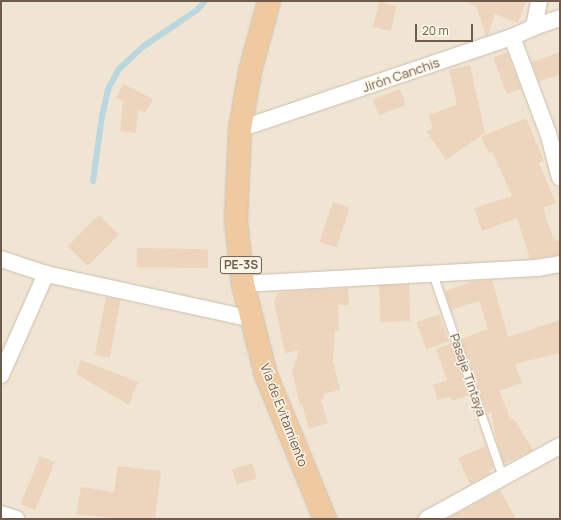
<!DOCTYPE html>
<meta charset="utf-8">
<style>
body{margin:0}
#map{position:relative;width:561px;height:520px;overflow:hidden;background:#f9f2e3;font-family:Manrope,sans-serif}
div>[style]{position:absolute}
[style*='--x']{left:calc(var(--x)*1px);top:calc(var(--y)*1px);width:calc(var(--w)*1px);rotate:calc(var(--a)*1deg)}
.residential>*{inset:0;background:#f0e5d2;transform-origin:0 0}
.stream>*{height:6px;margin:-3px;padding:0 3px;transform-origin:3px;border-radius:3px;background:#bad7e0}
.building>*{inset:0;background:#ecd4bd;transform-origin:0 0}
.roads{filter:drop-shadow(0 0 1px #cbbdad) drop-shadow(0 0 1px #cbbdad)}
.service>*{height:8px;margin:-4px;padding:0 4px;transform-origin:4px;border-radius:4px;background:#fff}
.minor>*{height:16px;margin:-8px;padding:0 8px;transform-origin:8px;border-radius:8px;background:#fff}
.trunk>*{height:22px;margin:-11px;padding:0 11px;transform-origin:11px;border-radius:11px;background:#efcaa0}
span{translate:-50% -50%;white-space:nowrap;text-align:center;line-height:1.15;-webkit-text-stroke:3px #fdf6e8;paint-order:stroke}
.shield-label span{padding:1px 3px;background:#fdf6e8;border:1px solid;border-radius:3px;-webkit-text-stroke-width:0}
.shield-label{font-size:12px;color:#6e5b4c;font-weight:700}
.street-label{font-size:13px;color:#6e5b4c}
.frame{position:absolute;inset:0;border:2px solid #6e5b4c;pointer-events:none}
.scale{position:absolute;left:415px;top:24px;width:58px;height:18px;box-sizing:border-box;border:2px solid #6e5b4c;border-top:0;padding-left:5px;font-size:12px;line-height:14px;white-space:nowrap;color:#6e5b4c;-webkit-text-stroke:3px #fdf6e8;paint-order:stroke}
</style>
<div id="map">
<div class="residential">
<div style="left:1px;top:1px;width:559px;height:518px"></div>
</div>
<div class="stream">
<div style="--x:93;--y:181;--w:66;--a:-82.1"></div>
<div style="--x:102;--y:116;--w:28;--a:-77"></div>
<div style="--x:108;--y:89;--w:23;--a:-61"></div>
<div style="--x:119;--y:69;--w:34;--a:-43"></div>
<div style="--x:144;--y:46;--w:64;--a:-34.2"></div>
<div style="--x:197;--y:10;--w:12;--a:-48"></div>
</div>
<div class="building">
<div style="clip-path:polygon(466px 1px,526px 1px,518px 23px,495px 14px,488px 35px,486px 36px,476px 6px)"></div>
<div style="left:379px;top:2px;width:18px;height:26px;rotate:13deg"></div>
<div style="left:507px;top:52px;width:39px;height:15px;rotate:69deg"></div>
<div style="clip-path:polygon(560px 52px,560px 74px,539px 82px,532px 62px)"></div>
<div style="clip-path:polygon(470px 65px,485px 133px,446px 160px,427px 132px,433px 128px,428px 115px,457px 105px,449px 70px)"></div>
<div style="clip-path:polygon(123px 84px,153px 99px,145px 113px,138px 109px,136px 133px,120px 131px,123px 101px,116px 98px)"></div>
<div style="left:400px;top:89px;width:17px;height:29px;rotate:69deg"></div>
<div style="clip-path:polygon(526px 118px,544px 161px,539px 163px,556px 203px,543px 208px,554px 241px,560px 240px,560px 255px,530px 259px,517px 218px,482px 231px,474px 208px,512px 196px,492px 151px,489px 153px,481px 137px)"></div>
<div style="left:333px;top:202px;width:18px;height:42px;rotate:19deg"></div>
<div style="left:99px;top:215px;width:28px;height:44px;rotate:45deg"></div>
<div style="left:137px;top:248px;width:71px;height:19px;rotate:1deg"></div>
<div style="clip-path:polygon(492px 280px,508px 337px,560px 320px,560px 353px,515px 364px,522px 383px,499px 391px,511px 420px,514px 419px,533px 450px,504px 464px,497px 442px,491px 412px,488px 414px,482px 400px,461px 339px,488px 329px,479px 301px,451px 310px,445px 291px,474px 281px)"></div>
<div style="left:409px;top:284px;width:37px;height:30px;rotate:88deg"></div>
<div style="clip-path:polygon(348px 288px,349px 305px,338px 305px,339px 330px,335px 331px,333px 361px,340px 390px,323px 394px,324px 399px,321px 400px,328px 423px,309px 429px,302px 404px,300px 405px,292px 371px,300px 350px,285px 353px,274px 301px,279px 292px)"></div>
<div style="left:106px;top:297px;width:15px;height:59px;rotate:11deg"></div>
<div style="left:439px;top:314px;width:29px;height:24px;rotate:70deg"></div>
<div style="clip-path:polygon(451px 343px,469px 395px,453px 401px,449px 397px,438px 400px,433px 385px,447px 380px,436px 349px)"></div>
<div style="clip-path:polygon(81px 360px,138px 382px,129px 405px,76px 374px)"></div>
<div style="clip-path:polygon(486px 446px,494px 468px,489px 471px,491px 473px,470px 484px,458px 458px)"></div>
<div style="left:40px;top:456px;width:16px;height:52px;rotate:22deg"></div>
<div style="left:252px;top:463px;width:16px;height:21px;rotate:72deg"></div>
<div style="clip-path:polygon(118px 466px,161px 471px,155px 519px,121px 519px,76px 514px,81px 487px,114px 492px)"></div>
<div style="clip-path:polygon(500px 490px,516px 519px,447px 519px)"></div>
</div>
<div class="roads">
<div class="service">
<div style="--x:433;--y:274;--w:215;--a:71"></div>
</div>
<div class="minor">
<div style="--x:534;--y:27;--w:26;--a:-79"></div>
<div style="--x:512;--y:37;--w:106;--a:69.5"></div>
<div style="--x:549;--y:136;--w:43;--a:75.3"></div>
<div style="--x:240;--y:129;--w:287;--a:-18.7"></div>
<div style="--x:512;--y:37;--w:24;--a:-24"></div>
<div style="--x:534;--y:27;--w:28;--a:-19"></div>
<div style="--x:1;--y:259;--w:47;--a:18.4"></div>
<div style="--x:46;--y:274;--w:211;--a:12.3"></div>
<div style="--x:243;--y:284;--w:294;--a:-3.1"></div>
<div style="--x:537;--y:268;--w:23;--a:-10"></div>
<div style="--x:1;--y:375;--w:111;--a:-66"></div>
<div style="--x:1;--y:514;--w:16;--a:18"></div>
<div style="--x:427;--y:519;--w:152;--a:-28.8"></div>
</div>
<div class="trunk">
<div style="--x:269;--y:1;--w:73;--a:105"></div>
<div style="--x:250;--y:72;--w:58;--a:100"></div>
<div style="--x:240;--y:129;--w:92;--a:92.5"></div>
<div style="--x:236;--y:221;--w:63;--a:83.7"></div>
<div style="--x:243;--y:284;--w:94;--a:75.8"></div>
<div style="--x:266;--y:375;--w:156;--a:67.7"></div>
</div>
</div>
<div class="shield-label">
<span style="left:241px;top:265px">PE-3S</span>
</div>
<div class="street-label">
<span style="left:401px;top:75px;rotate:-19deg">Jirón Canchis</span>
<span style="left:468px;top:375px;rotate:71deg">Pasaje Tintaya</span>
<span style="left:284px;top:415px;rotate:69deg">Vía de Evitamiento</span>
</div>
<div class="frame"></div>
<div class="scale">20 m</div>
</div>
